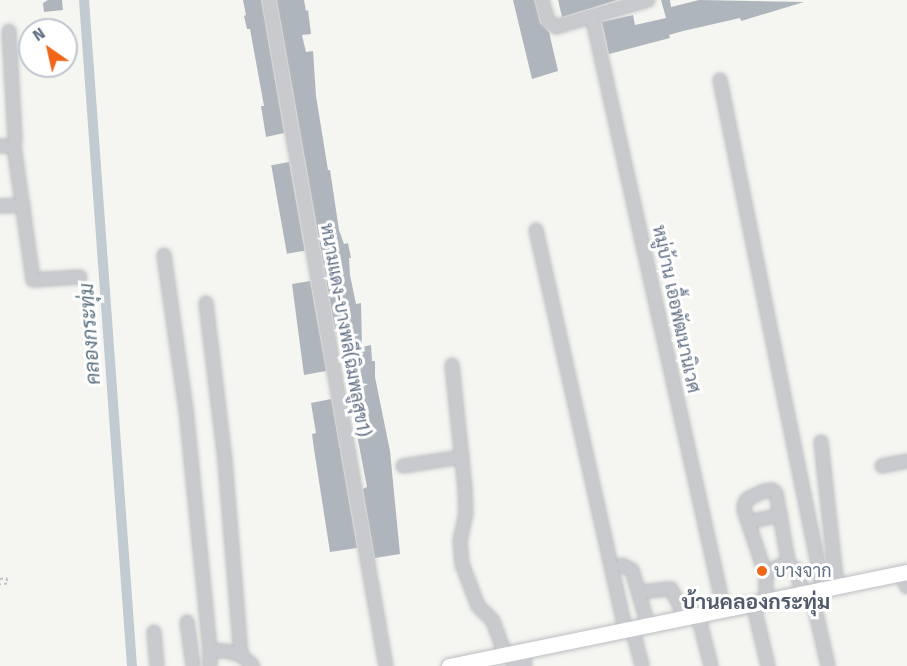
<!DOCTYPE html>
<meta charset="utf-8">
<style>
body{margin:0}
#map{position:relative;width:907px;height:666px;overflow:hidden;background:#f5f6f1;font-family:"Fira Sans",Sarabun,sans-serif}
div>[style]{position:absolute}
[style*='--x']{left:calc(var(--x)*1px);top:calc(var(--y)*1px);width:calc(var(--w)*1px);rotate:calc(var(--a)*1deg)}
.canal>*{height:10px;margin:-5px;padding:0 5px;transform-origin:5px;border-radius:5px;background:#c2cbd2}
.building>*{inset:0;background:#afb5bc;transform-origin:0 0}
.path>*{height:1.5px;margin-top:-0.75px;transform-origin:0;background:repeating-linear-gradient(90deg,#c0c2c4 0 3px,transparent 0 6px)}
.roads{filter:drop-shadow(0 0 2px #babdc1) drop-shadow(0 0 2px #babdc1)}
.minor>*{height:12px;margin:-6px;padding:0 6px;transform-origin:6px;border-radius:6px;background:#c8cace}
.major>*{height:15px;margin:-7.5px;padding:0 7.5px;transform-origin:7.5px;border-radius:7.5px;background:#fff}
.dots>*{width:16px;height:16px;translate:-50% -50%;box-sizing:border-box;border:3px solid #fff;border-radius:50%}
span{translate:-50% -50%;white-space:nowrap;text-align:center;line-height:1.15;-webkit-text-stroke:6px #fff;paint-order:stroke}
.street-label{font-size:18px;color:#627185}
.poi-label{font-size:18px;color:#627185}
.left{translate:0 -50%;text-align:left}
.water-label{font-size:20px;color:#5e7382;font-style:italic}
.quarter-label{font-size:21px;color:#515b6a;font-weight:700}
.north{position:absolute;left:18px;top:18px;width:60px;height:60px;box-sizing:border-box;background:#fff;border:2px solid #c0c6ce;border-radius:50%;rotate:326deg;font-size:16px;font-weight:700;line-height:24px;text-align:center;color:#627185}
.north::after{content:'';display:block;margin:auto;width:21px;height:27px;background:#f16516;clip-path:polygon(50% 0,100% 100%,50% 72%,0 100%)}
</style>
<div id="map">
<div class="canal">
<div style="--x:84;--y:0;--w:668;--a:85.88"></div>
</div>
<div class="building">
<div style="clip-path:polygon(48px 0,62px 0,63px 10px,44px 12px,43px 3px)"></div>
<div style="clip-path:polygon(243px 0,261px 0,284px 133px,266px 137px,261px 106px,264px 106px,250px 29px,247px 29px,244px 16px,246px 15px)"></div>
<div style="clip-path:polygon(277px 0,304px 0,306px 11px,308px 10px,311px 34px,302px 35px,306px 52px,313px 51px,316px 96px,328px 170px,330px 170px,339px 230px,344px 244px,348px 243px,351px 258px,349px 258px,350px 275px,356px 304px,361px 303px,362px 347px,371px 345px,372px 361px,375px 361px,375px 377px,390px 451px,400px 554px,375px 558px,363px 489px,367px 487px,358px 440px,356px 395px,353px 396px,352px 380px,346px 381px,344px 367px,349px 366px,346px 337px,338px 339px,334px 323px)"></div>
<div style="clip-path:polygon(513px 0,534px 0,540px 23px,549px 32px,558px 71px,532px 79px)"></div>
<div style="clip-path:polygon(558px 0,617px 0,562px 17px)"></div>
<div style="clip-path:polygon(661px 0,670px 0,671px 7px,699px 0,804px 2px,741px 21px,740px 18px,683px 31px,669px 35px,670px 38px,609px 54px,602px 22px,633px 15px,635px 25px,666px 18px)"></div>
<div style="left:289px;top:162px;width:90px;height:18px;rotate:80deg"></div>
<div style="clip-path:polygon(310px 281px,326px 371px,304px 375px,292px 284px)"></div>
<div style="clip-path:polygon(331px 399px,357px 548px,330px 552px,314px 449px,312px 434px,316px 433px,311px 403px)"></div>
</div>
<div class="path">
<div style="--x:0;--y:579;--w:7;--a:-8"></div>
<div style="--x:7;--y:578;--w:6;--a:90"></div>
<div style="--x:7;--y:584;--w:7;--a:172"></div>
</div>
<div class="roads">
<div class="minor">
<div style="--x:269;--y:0;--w:676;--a:80.04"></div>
<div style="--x:542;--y:0;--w:22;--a:74"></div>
<div style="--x:548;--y:21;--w:10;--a:37"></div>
<div style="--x:556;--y:27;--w:96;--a:-16.4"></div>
<div style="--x:592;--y:16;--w:608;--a:77.47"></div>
<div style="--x:720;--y:80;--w:519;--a:78.56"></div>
<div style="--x:0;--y:146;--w:14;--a:0"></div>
<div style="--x:14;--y:146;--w:7;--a:-82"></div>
<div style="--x:15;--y:139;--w:108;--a:-93.2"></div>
<div style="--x:14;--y:146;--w:135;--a:81.9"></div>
<div style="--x:33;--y:280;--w:47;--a:-3.7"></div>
<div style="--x:0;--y:206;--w:23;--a:-2"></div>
<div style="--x:536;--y:230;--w:409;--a:77.4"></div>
<div style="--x:164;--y:255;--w:156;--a:81.9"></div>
<div style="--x:186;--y:409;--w:243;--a:84.3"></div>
<div style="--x:210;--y:651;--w:16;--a:0"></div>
<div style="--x:226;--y:651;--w:16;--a:15"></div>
<div style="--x:241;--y:655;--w:16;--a:43"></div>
<div style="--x:206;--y:303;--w:159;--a:83.1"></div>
<div style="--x:225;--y:461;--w:195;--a:85.3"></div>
<div style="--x:452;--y:365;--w:125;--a:84"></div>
<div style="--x:465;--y:489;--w:24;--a:88"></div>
<div style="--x:466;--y:513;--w:29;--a:102"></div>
<div style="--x:460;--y:541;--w:23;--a:85"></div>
<div style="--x:462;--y:564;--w:45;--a:69.1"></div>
<div style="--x:478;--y:606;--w:21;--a:45"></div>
<div style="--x:493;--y:621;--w:35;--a:70"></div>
<div style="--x:821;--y:442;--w:145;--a:83.7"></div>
<div style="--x:403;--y:466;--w:60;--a:-8.7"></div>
<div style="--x:882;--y:466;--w:25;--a:-11"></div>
<div style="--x:748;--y:522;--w:33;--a:-12"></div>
<div style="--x:622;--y:565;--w:11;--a:27"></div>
<div style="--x:632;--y:570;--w:57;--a:73.8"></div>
<div style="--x:901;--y:573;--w:15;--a:67"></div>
<div style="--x:766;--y:575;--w:69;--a:-108.7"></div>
<div style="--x:744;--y:510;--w:8;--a:-83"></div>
<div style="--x:745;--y:502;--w:6;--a:-45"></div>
<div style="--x:749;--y:498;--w:17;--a:-24"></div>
<div style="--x:765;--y:491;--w:7;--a:-8"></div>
<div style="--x:772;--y:490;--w:5;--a:37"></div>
<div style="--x:776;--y:493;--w:74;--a:79.9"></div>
<div style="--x:811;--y:591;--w:77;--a:77.2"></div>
<div style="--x:640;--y:592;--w:31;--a:-6"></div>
<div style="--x:671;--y:589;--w:32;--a:62"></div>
<div style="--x:766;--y:600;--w:27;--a:-90"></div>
<div style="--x:766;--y:573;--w:15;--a:-28"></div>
<div style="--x:779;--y:566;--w:10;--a:0"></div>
<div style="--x:789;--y:566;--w:8;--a:23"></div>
<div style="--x:796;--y:569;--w:25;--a:74"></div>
<div style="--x:753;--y:603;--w:65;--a:76.6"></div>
<div style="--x:698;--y:615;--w:53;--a:75.7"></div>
<div style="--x:187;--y:622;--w:44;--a:82.2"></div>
<div style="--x:632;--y:628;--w:39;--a:75"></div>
<div style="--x:154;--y:632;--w:34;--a:85"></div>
<div style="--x:210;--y:651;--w:15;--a:90"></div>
<div style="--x:522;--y:651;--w:15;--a:79"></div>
<div style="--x:511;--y:653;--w:13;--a:77"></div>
</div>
<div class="major">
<div style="--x:449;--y:666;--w:468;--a:-11.6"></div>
</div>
</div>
<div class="dots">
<div style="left:762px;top:571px;background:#f16516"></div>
</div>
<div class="street-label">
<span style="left:676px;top:309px;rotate:78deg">หมู่บ้าน เอื้อพัฒนานิเวศ</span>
<span style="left:345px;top:330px;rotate:80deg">หนามแดง-บางพลี(ฉิมพลูสุข1)</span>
</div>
<div class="poi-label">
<span class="left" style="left:774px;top:571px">บางจาก</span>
</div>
<div class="water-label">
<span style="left:90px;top:334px;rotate:-94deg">คลองกระทุ่ม</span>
</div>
<div class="quarter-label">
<span style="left:756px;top:602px">บ้านคลองกระทุ่ม</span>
</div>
<div class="north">N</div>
</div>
